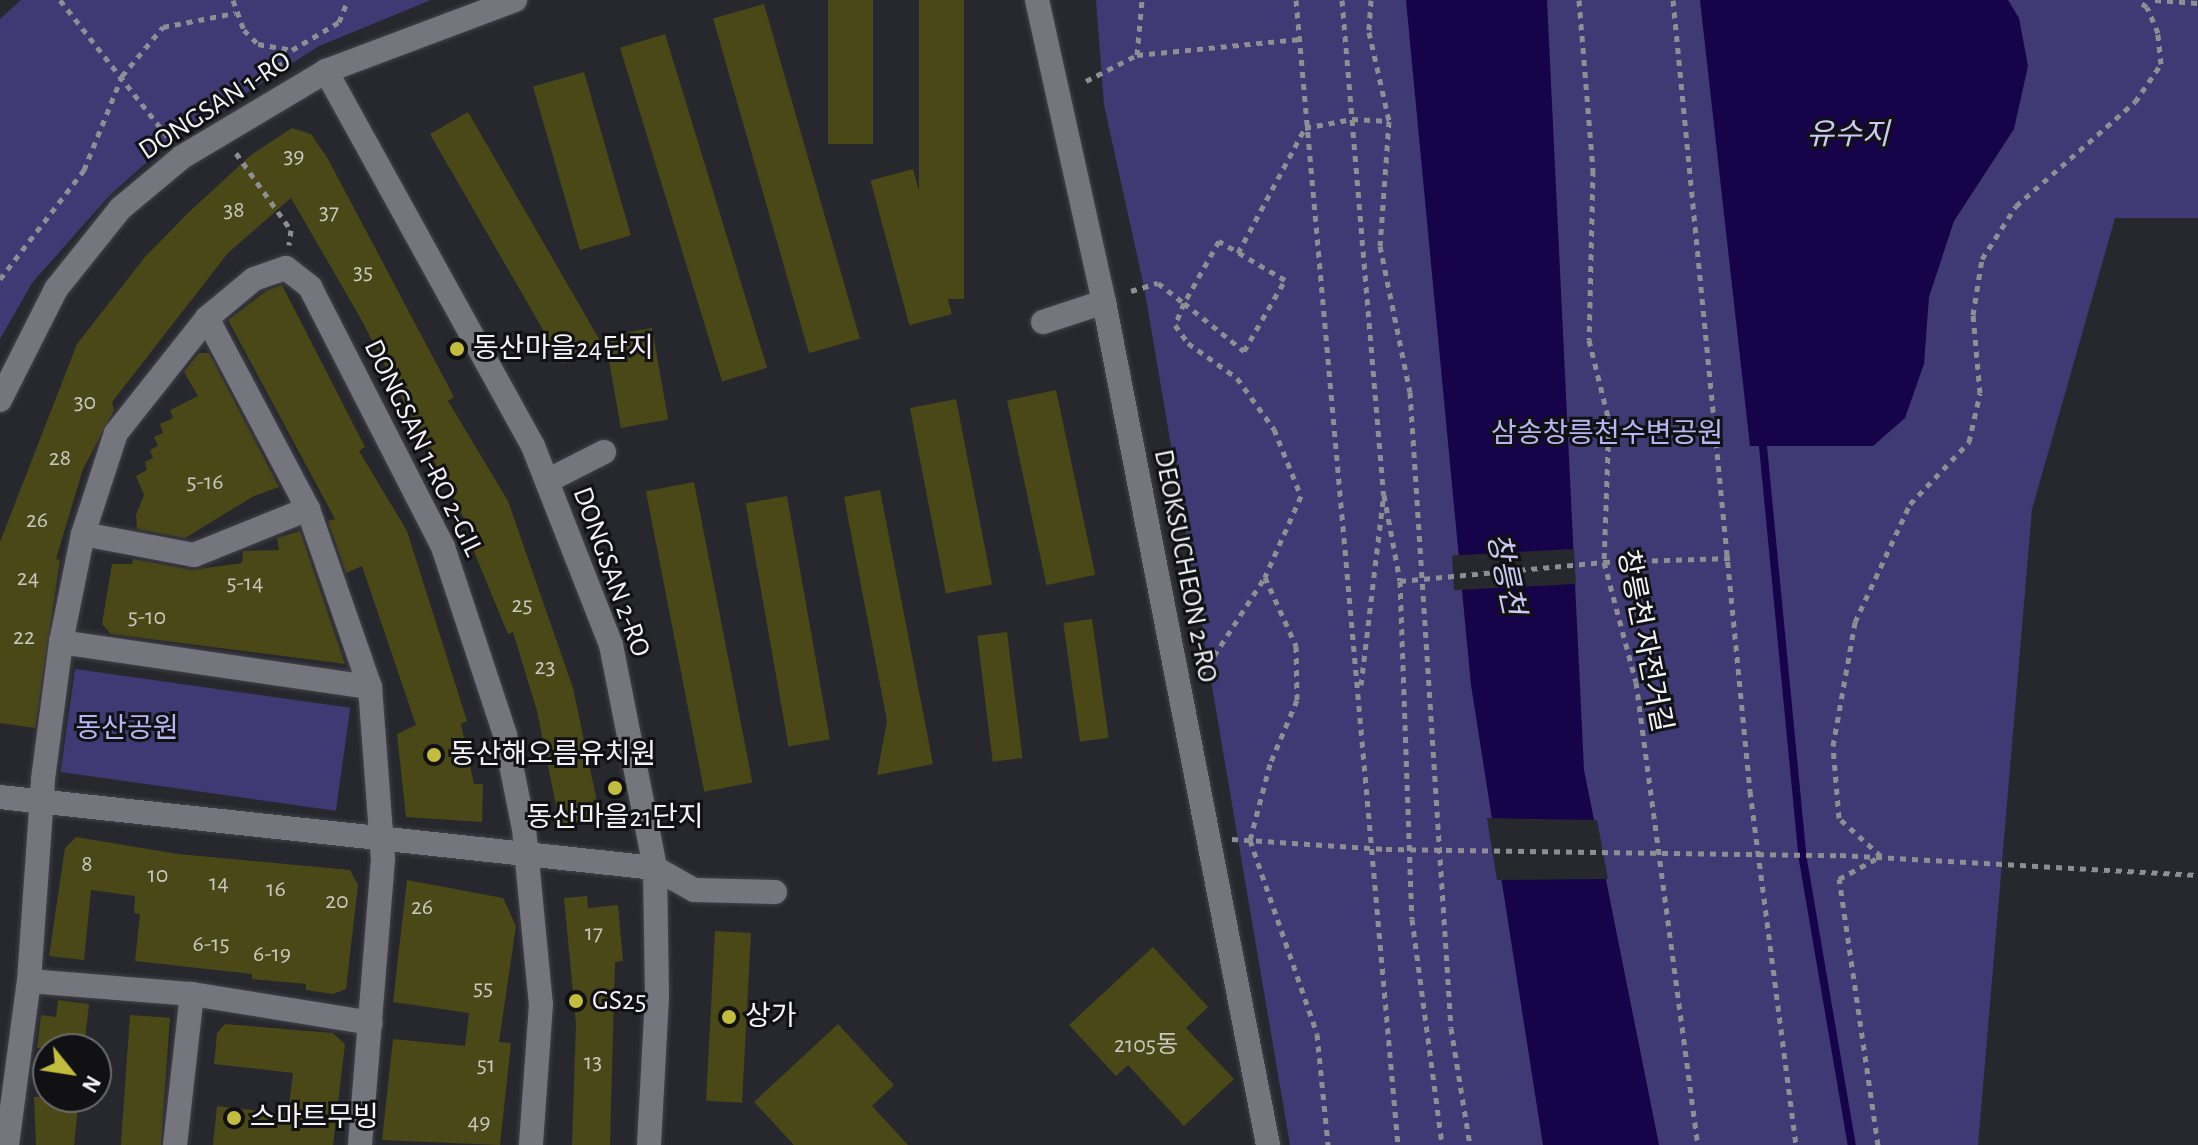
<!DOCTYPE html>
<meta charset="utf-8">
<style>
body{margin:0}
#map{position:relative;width:2198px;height:1145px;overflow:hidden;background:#27272e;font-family:"Alegreya Sans","Noto Sans KR",sans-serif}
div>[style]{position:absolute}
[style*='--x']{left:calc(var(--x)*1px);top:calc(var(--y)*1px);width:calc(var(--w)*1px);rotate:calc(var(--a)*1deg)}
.green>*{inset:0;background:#3f3a73;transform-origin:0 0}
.water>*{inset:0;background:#170349}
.pier>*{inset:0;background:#27272e;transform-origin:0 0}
.stream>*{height:8px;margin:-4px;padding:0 4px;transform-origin:4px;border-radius:4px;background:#170349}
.building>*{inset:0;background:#4a4816;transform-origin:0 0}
.path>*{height:5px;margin-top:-2.5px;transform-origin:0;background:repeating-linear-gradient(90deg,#8e8e94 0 6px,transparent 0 12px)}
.roads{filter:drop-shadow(0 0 2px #424248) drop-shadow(0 0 2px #424248)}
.minor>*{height:24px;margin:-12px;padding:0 12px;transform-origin:12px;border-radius:12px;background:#75757d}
.path-bridge>*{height:5px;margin-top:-2.5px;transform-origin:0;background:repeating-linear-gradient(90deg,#8e8e94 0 6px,transparent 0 12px)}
.dots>*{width:22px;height:22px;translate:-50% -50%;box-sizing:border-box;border:4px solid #111114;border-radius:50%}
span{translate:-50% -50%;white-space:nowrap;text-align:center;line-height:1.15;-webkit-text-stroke:6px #111114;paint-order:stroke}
.number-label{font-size:24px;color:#c9c8c0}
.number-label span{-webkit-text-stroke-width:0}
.street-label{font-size:28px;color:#f3f3f8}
.poi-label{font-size:28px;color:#f3f3f8}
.left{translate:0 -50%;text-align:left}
.park-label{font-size:28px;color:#b7b6f5}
.water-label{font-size:30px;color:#cacbf5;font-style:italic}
.north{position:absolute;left:32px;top:1033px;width:80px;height:80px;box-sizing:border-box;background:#111114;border:2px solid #6b6b6f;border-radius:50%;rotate:120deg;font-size:22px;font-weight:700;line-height:32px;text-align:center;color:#f3f3f8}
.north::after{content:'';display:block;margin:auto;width:28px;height:36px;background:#c2bd3f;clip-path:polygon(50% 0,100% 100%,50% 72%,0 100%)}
</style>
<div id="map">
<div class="green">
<div style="clip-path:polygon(21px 0,431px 0,319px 46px,171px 141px,110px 195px,32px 283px,0 339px,0 19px)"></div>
<div style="clip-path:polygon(1096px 0,2198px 0,2198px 218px,2115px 218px,2032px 509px,1978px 1145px,1290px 1145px,1144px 287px,1104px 105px)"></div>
<div style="left:75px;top:669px;width:278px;height:104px;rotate:8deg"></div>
</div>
<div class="water">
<div style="clip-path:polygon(1406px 0,1547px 0,1584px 770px,1659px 1145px,1543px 1145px,1471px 685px)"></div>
<div style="clip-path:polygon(1700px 0,2008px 0,2019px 18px,2028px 66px,2014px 129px,1954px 221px,1929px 297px,1924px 364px,1905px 418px,1873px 446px,1750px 446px)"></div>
</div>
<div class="pier">
<div style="left:1574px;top:549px;width:35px;height:122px;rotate:87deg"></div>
<div style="clip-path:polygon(1487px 818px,1597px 820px,1608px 879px,1497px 880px)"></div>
</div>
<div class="stream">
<div style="--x:1762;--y:436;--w:420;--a:84.5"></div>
<div style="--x:1802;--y:854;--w:295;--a:80.3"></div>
</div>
<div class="building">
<div style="left:828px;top:0;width:45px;height:144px"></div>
<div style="left:919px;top:0;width:45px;height:299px"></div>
<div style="left:764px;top:4px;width:348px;height:53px;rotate:74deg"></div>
<div style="left:665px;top:34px;width:349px;height:47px;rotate:73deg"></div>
<div style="left:584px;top:72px;width:170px;height:53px;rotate:74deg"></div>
<div style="left:468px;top:112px;width:265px;height:44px;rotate:60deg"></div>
<div style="clip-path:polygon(292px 128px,311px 134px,328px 159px,454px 397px,448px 401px,508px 501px,573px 688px,600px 816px,560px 825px,537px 711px,513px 632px,508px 634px,470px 542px,475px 540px,361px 319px,291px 198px,228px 253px,112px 402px,114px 410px,83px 469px,56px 559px,60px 560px,35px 728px,0 723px,0 542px,77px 344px,145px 257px,189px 212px,251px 155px)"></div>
<div style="left:913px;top:169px;width:150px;height:44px;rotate:75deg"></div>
<div style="clip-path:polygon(282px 285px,365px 447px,359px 451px,407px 531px,467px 721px,461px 724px,474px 784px,483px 784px,482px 822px,406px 817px,397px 734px,416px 725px,362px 566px,346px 573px,328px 521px,335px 519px,228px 320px,266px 291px)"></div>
<div style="left:652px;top:328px;width:93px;height:48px;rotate:80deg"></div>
<div style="clip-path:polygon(199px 353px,209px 353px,279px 487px,254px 496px,185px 538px,137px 529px,136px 515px,144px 495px,136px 476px,147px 470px,145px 462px,153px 458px,150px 450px,158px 446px,154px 437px,163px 433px,160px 424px,173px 418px,170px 410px,198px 396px,184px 372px)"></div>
<div style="left:1056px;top:390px;width:189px;height:50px;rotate:78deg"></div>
<div style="left:956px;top:399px;width:189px;height:47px;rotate:79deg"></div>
<div style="left:694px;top:482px;width:306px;height:49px;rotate:79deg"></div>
<div style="clip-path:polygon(880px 490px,933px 764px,877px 775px,887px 721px,844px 497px)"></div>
<div style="left:787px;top:496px;width:247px;height:42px;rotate:80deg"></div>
<div style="clip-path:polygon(300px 531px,345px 664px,111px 634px,102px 624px,112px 564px,132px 564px,133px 559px,192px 570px,242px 563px,243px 551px,279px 550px,277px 538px)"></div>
<div style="left:1092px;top:619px;width:120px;height:29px;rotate:82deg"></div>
<div style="left:1007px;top:632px;width:127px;height:30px;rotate:83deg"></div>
<div style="clip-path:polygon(76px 837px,178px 854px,350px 870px,358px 885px,346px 989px,333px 994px,306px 990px,306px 984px,252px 979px,252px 974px,135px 961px,140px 914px,134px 913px,135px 896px,91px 890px,84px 960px,49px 956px,65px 848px)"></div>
<div style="clip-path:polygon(407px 880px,503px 898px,516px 926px,499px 1042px,511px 1043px,500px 1145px,382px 1140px,393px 1039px,465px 1046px,469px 1013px,393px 1002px)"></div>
<div style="clip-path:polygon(587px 896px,588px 908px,618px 905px,623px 961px,615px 962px,610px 1145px,572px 1145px,576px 1024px,564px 898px)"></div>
<div style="left:715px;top:931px;width:36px;height:170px;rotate:3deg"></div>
<div style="clip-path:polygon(1153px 947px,1208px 1007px,1186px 1028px,1234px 1079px,1184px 1126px,1128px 1065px,1116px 1076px,1069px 1025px)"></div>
<div style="clip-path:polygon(58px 1000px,89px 1004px,84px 1049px,37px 1048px,41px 1015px,56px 1017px)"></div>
<div style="left:130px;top:1015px;width:40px;height:131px;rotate:4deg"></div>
<div style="clip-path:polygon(225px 1024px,333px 1033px,345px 1044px,333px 1145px,213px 1145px,217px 1106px,288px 1114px,293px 1073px,214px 1064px,217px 1033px)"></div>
<div style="clip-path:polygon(838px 1024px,894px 1085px,872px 1106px,908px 1145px,794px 1145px,754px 1102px)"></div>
<div style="clip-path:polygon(34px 1097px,79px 1097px,74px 1145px,36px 1145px)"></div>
</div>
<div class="path">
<div style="--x:60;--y:0;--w:174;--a:51.8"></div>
<div style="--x:233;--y:0;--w:32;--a:70"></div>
<div style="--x:244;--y:30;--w:20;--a:45"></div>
<div style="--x:258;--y:44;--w:35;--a:10"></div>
<div style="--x:292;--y:50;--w:55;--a:-30.8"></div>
<div style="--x:339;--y:22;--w:24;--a:-68"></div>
<div style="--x:1296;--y:0;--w:1150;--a:84.91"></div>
<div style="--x:1342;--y:0;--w:497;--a:85.2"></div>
<div style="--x:1384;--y:495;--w:87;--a:79.5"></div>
<div style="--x:1400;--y:581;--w:338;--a:88"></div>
<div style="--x:1412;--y:919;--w:228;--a:82.4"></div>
<div style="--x:1371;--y:0;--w:32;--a:94"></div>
<div style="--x:1369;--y:32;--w:91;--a:77.3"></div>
<div style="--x:1389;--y:121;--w:125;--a:94.1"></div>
<div style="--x:1380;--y:246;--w:149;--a:78.4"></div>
<div style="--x:1410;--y:392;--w:637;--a:86.31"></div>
<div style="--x:1451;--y:1028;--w:119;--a:80.8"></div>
<div style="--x:1579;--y:0;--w:171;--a:85.3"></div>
<div style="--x:1593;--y:170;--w:170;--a:91.3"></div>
<div style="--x:1589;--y:340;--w:83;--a:76.1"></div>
<div style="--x:1609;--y:421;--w:141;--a:92"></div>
<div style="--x:1604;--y:562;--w:124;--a:75.1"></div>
<div style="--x:1636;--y:682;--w:467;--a:82.4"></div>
<div style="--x:1673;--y:0;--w:795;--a:84.44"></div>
<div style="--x:1750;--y:791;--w:357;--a:82.6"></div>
<div style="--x:2155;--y:0;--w:43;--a:4"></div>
<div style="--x:275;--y:51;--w:21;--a:71"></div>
<div style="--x:1137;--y:55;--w:55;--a:-84.8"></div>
<div style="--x:1086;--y:81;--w:57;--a:-27"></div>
<div style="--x:1137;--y:55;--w:164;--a:-5.6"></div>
<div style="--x:236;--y:153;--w:95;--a:54.5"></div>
<div style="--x:291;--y:230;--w:15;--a:98"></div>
<div style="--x:1238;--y:253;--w:142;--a:-61.8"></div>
<div style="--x:1305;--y:128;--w:48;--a:-10.8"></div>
<div style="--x:1352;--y:119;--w:37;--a:3"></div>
<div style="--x:0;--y:279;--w:138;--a:-52.4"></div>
<div style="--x:84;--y:170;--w:101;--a:-68"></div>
<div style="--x:122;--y:76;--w:64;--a:-50.1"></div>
<div style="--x:163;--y:27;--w:73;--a:-11"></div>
<div style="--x:1131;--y:291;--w:28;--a:-17"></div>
<div style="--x:1158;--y:283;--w:33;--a:38"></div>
<div style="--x:1184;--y:303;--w:77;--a:38.7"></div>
<div style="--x:1244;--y:351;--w:82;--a:-60"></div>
<div style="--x:1285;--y:280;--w:77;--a:-149.4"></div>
<div style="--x:1219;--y:241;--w:71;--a:119.4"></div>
<div style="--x:1184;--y:303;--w:24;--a:112"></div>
<div style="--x:1175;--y:325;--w:22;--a:54"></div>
<div style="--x:1188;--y:343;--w:60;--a:35.5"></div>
<div style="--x:1237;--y:378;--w:63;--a:54"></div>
<div style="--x:1274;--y:429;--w:72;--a:68.1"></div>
<div style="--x:1301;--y:496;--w:89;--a:114"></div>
<div style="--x:1265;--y:577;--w:76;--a:65.8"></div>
<div style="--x:1296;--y:646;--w:54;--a:88.9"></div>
<div style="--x:1297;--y:700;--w:69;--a:112.9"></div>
<div style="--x:1270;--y:764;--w:79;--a:104.7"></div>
<div style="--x:1250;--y:840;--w:205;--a:70.9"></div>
<div style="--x:1317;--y:1034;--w:112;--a:84.3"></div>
<div style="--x:1400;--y:581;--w:205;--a:-5.3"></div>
<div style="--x:1604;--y:562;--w:126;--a:-1.8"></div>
<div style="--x:1201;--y:676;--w:118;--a:-57.1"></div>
<div style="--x:1361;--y:685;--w:186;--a:-83.2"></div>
<div style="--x:1232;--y:839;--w:154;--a:3.7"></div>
<div style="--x:1840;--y:855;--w:359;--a:3.2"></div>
<div style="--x:1878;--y:1145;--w:269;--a:-98.3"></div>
<div style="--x:1839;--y:879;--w:48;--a:-28.7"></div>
<div style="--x:1881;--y:856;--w:57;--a:-137.9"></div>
<div style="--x:1839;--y:818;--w:72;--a:-94.8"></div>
<div style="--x:1833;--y:746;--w:126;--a:-79.9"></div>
<div style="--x:1855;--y:622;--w:130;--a:-65"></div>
<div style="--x:1910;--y:504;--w:86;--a:-46.4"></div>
<div style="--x:1969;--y:442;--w:50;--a:-77.3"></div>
<div style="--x:1980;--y:393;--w:78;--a:-95.1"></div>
<div style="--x:1973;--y:315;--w:57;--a:-80.9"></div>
<div style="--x:1982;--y:259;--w:63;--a:-57.3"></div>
<div style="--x:2016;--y:206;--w:158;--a:-41.2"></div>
<div style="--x:2135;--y:102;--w:46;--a:-55.6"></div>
<div style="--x:2161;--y:64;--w:31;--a:-96"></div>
<div style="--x:2158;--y:33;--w:28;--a:-113"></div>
<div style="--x:2147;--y:7;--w:12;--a:-145"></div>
</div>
<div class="roads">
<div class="minor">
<div style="--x:1037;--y:0;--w:309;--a:77.5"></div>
<div style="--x:1104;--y:302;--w:859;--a:78.99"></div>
<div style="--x:326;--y:71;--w:428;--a:61.1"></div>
<div style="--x:533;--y:446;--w:214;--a:68.6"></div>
<div style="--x:611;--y:645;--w:227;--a:78.8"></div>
<div style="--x:655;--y:868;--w:129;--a:89.1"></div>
<div style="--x:657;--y:997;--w:148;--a:93.1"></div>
<div style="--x:207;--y:318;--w:216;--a:62.1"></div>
<div style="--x:308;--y:509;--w:188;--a:70.8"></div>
<div style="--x:370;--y:687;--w:172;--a:85.7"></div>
<div style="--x:383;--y:859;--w:287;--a:94.6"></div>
<div style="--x:1043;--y:322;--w:64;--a:-18.2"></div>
<div style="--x:0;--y:400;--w:124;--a:-63.2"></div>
<div style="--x:56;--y:289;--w:104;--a:-51.3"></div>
<div style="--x:121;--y:208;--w:80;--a:-39.9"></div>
<div style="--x:182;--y:157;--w:168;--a:-30.8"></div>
<div style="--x:326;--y:71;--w:202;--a:-20.6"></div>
<div style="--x:547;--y:481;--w:64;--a:-27"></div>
<div style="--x:83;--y:534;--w:113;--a:10.7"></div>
<div style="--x:194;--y:555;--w:123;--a:-22"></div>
<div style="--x:61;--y:642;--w:312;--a:8.3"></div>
<div style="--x:0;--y:797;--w:659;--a:6.19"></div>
<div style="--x:655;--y:868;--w:45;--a:29.4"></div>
<div style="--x:694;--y:890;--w:81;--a:1.4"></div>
<div style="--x:29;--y:981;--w:164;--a:4.6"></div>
<div style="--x:192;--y:994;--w:181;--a:9.2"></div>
<div style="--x:7;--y:1145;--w:165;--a:-82.4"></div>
<div style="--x:29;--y:981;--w:202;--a:-86"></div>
<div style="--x:43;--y:779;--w:138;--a:-82.5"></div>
<div style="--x:61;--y:642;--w:110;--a:-78.5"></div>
<div style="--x:83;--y:534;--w:106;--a:-71.9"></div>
<div style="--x:116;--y:433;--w:147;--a:-51.6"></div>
<div style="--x:207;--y:318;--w:61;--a:-39.7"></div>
<div style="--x:254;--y:279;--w:34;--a:-19"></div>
<div style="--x:286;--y:268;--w:31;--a:38"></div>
<div style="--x:310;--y:287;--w:292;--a:62.9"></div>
<div style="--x:443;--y:547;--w:198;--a:71.7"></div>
<div style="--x:505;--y:735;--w:96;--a:78.6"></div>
<div style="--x:524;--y:829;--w:176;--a:84.5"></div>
<div style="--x:541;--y:1004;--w:141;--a:94.1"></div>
<div style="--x:175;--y:1145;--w:152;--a:-83.6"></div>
</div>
</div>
<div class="path-bridge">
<div style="--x:1386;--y:849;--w:454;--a:0.8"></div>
</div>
<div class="dots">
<div style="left:457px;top:349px;background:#c2bd3f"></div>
<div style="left:434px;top:755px;background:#c2bd3f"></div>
<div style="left:615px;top:788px;background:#c2bd3f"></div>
<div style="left:576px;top:1001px;background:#c2bd3f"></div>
<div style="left:729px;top:1017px;background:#c2bd3f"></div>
<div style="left:234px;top:1118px;background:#c2bd3f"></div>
</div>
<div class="number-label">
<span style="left:294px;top:157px">39</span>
<span style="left:234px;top:211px">38</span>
<span style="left:329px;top:213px">37</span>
<span style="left:363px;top:273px">35</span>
<span style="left:85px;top:403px">30</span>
<span style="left:60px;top:459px">28</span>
<span style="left:205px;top:483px">5-16</span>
<span style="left:37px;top:521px">26</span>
<span style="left:28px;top:579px">24</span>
<span style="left:245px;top:584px">5-14</span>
<span style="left:522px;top:606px">25</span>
<span style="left:147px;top:618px">5-10</span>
<span style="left:24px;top:638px">22</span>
<span style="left:545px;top:668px">23</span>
<span style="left:87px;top:865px">8</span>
<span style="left:158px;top:876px">10</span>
<span style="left:219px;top:884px">14</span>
<span style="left:276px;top:890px">16</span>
<span style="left:337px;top:902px">20</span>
<span style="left:422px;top:908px">26</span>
<span style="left:594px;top:934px">17</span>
<span style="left:211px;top:945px">6-15</span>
<span style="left:272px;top:955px">6-19</span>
<span style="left:483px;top:989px">55</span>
<span style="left:1146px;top:1046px">2105동</span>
<span style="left:593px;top:1063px">13</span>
<span style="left:486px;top:1066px">51</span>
<span style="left:479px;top:1123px">49</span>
</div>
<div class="street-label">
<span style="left:215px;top:106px;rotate:-33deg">DONGSAN 1-RO</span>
<span style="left:423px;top:448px;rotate:64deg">DONGSAN 1-RO 2-GIL</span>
<span style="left:1185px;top:566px;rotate:79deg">DEOKSUCHEON 2-RO</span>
<span style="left:611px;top:572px;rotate:70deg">DONGSAN 2-RO</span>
<span style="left:1644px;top:641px;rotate:79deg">창릉천 자전거길</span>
</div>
<div class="poi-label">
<span class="left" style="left:473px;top:349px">동산마을24단지</span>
<span class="left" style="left:450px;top:755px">동산해오름유치원</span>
<span style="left:615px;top:818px">동산마을21단지</span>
<span class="left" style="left:592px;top:1001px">GS25</span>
<span class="left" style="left:745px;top:1017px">상가</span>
<span class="left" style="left:250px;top:1118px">스마트무빙</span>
</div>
<div class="park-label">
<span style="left:1607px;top:434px">삼송창릉천수변공원</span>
<span style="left:127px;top:729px">동산공원</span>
</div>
<div class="water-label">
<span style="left:1848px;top:135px">유수지</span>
<span style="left:1505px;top:574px;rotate:78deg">창릉천</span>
</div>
<div class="north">N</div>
</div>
